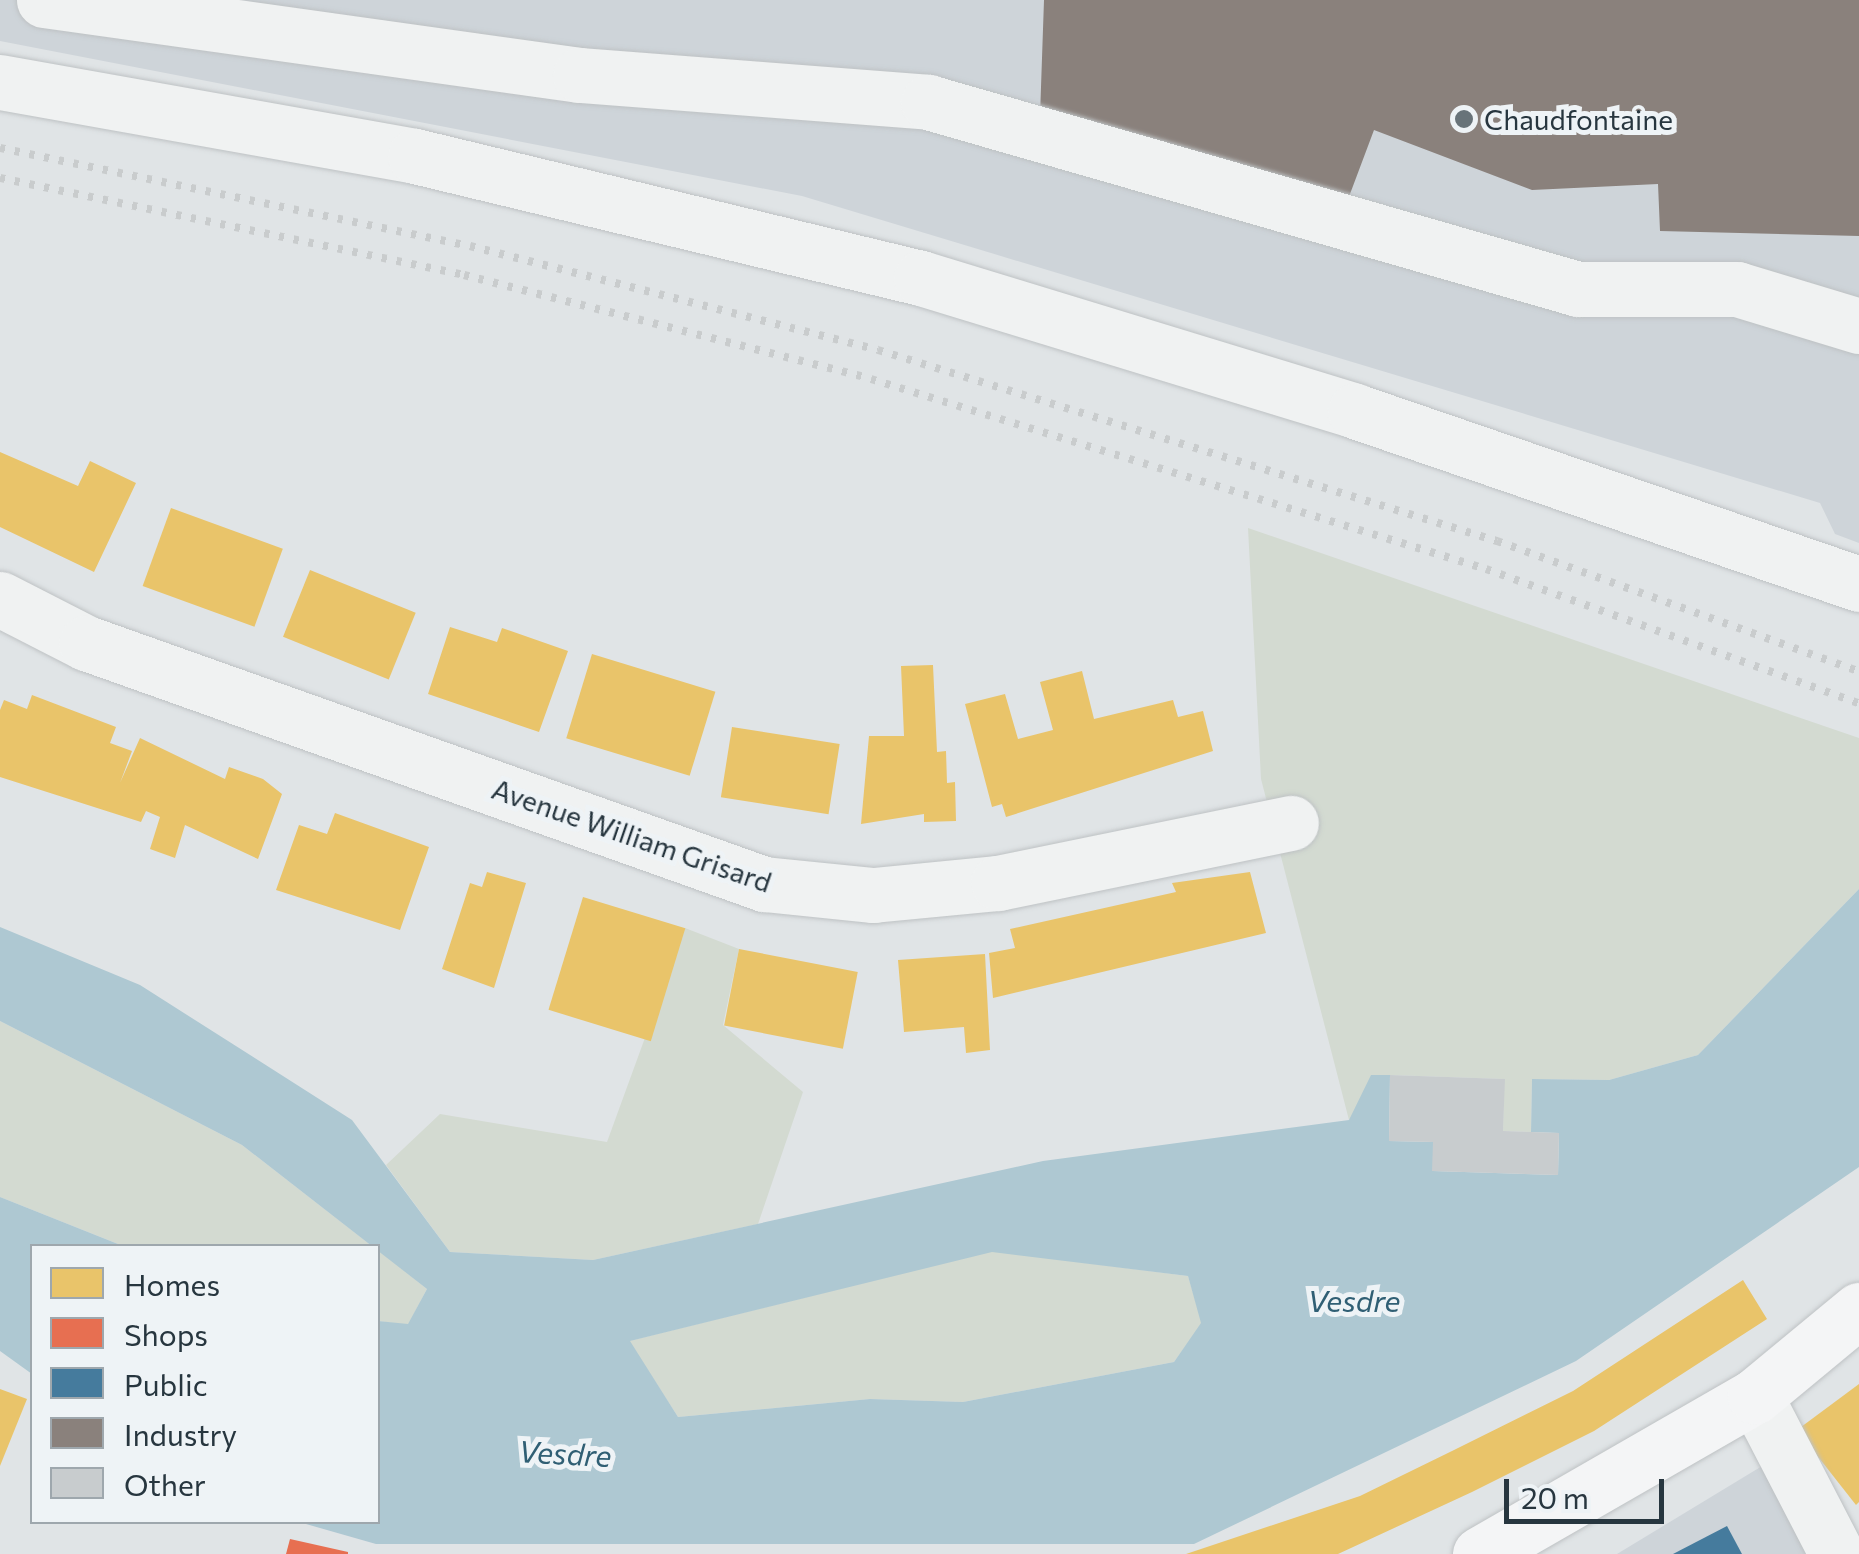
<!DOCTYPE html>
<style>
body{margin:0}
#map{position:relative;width:1859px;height:1554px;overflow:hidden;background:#e0e4e6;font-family:Commissioner,sans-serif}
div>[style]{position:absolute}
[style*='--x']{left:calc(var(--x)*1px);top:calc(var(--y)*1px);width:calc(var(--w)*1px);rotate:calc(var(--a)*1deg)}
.built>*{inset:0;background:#ced4d9}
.green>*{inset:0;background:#d3dad1}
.water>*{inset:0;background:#aec8d2}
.homes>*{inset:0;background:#e9c46a;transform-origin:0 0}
.shops>*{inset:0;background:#e76f51}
.public>*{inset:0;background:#457b9d}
.industry>*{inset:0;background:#8a817c}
.building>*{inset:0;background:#c8ccce}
.roads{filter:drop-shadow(0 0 2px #bec2c4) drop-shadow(0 0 2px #bec2c4)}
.minor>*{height:55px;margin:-27.5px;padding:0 27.5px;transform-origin:27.5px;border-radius:27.5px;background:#f0f2f2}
.major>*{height:55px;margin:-27.5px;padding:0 27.5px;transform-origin:27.5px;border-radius:27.5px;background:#f4f5f6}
.rail>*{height:8px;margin-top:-4px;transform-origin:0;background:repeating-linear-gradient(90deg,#c9cccd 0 5px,transparent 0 15px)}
.dots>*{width:28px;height:28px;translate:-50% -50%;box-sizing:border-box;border:5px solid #eef3f6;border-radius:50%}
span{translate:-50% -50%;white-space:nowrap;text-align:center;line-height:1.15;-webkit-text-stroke:10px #eef3f6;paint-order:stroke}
.poi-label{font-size:28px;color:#27363f}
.left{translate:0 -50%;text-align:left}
.street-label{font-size:28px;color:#27363f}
.water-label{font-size:30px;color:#305f74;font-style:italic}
.legend{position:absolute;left:30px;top:1244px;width:350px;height:280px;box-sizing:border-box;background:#eef3f6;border:2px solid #9ea7ad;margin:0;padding:12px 18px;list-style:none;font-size:30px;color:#27363f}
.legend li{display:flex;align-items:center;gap:20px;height:50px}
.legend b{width:50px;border:2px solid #9ea7ad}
.scale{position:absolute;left:1504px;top:1479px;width:160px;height:45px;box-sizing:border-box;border:5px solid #27363f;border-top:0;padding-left:12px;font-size:30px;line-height:35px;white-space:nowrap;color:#27363f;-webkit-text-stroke:8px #eef3f6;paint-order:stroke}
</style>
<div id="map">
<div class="built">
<div style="clip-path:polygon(0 0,1859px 0,1859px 543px,1835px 534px,1820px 503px,802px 196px,0 41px)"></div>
<div style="clip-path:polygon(1772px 1460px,1817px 1554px,1617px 1554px)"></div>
</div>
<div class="green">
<div style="clip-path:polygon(1248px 528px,1859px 738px,1859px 889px,1698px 1055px,1609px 1080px,1532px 1079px,1531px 1132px,1503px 1131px,1504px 1079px,1390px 1075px,1349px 1120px,1261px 779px)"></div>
<div style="clip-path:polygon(685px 928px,739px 949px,723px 1025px,803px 1092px,758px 1224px,593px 1260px,450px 1252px,386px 1165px,440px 1114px,607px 1142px)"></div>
<div style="clip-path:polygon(0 1021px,242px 1145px,372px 1246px,123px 1246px,0 1197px)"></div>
<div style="clip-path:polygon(378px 1250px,427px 1289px,408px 1325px,378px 1321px)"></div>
<div style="clip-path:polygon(992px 1251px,1188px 1276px,1202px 1323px,1174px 1362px,963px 1402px,870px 1399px,678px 1417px,629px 1341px)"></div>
</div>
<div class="water">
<div style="clip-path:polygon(evenodd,1859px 889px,1859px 1167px,1576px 1361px,1194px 1544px,376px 1544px,299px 1522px,378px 1522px,378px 1321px,408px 1324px,427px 1289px,242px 1145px,0 1021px,0 927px,140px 985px,352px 1120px,450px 1252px,593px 1260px,1043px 1161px,1349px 1120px,1371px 1075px,1390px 1075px,1389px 1141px,1433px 1142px,1433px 1171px,1558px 1175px,1559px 1133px,1531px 1132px,1532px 1079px,1609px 1080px,1698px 1055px,1859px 889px,992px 1252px,1188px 1276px,1201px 1323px,1174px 1362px,963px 1402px,870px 1399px,678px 1417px,630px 1341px,992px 1252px)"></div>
<div style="clip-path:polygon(0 1197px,123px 1246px,32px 1246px,32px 1374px,0 1351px)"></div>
</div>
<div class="homes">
<div style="clip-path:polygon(0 452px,78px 486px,90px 461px,136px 483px,94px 572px,0 527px)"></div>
<div style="left:171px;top:508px;width:119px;height:83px;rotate:20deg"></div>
<div style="left:310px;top:570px;width:114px;height:72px;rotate:22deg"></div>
<div style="clip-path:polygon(450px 627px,497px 642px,502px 628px,568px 651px,539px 732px,428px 694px)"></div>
<div style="left:592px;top:654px;width:129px;height:88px;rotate:17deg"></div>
<div style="clip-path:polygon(933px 665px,937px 752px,946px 751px,947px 783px,955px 782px,956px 821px,924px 822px,924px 814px,861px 824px,869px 736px,904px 736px,901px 666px)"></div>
<div style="clip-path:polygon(1082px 671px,1094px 719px,1173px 700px,1178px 717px,1203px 711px,1213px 751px,1006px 817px,1002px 804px,992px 807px,965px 704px,1005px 694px,1018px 739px,1053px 730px,1040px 682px)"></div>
<div style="clip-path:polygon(32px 695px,116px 727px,110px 743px,132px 751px,120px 783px,140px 738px,225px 779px,229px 767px,263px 779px,282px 794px,258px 859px,185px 825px,175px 858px,150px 849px,160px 817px,146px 811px,141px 822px,0 777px,0 710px,4px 700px,27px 709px)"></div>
<div style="left:732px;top:727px;width:109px;height:71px;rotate:9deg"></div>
<div style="clip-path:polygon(335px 813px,429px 847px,400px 930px,276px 890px,299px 825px,327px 834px)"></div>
<div style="clip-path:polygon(487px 872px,526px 883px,494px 988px,442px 969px,470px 883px,482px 887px)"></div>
<div style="clip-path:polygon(1250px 872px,1266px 933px,993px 998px,989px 953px,1015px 948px,1010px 929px,1176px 892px,1172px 883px)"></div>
<div style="left:583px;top:897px;width:107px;height:118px;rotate:17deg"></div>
<div style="left:739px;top:949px;width:121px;height:78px;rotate:11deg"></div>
<div style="clip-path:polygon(985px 954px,990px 1050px,966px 1053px,964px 1027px,904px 1032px,898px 960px)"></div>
<div style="clip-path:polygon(1743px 1280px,1767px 1319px,1594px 1431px,1472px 1492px,1338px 1554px,1186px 1554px,1360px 1496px,1452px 1451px,1573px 1391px)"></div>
<div style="clip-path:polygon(1859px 1384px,1859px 1502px,1856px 1505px,1797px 1430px)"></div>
<div style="clip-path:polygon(0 1389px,27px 1399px,0 1466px)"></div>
</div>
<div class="shops">
<div style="clip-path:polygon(290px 1539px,348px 1552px,348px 1554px,286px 1554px)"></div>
</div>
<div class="public">
<div style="clip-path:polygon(1727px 1526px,1742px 1554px,1673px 1554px)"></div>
</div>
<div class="industry">
<div style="clip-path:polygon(1044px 0,1859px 0,1859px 236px,1660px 231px,1658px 184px,1532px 190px,1374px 130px,1347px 202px,1096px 122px,1040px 116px)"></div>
</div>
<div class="building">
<div style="clip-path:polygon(1390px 1075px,1505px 1079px,1503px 1131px,1559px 1133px,1558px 1175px,1432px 1171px,1433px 1142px,1389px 1141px)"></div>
</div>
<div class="roads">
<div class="minor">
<div style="--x:44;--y:0;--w:541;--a:7.97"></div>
<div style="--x:580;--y:75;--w:349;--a:4.4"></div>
<div style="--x:928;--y:102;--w:676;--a:16.05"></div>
<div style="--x:1578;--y:289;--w:159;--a:0"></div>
<div style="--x:1737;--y:289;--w:127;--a:16.9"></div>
<div style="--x:0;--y:82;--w:422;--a:10.1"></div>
<div style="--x:415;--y:156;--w:520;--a:13.56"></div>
<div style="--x:921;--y:278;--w:454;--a:17"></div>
<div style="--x:1355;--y:411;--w:533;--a:18.94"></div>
<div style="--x:0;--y:599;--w:97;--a:27.1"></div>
<div style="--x:86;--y:643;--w:720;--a:19.57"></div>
<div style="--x:764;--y:884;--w:110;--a:5.8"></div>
<div style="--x:873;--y:895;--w:126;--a:-5.5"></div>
<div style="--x:998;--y:883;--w:299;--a:-11.6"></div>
<div style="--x:1755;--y:1396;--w:178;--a:62.6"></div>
</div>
<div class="major">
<div style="--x:1480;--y:1554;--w:317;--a:-29.9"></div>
<div style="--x:1755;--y:1396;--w:135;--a:-39.6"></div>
</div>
</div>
<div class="rail">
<div style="--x:0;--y:148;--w:480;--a:11.8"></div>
<div style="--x:470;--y:246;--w:421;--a:14.3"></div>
<div style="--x:878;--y:350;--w:648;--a:17.15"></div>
<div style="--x:1497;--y:541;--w:385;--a:19.8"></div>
<div style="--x:0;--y:178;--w:474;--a:11.8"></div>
<div style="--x:464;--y:275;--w:420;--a:14.3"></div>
<div style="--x:871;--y:379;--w:644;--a:17.17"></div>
<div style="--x:1486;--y:569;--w:396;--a:19.8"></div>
</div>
<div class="dots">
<div style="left:1464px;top:119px;background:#687379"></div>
</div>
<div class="poi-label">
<span class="left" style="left:1484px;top:119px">Chaudfontaine</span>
</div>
<div class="street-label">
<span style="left:632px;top:835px;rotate:19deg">Avenue William Grisard</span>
</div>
<div class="water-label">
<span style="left:1354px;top:1300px">Vesdre</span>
<span style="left:565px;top:1453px;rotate:3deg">Vesdre</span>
</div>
<ul class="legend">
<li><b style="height:28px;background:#e9c46a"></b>Homes</li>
<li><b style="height:28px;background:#e76f51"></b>Shops</li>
<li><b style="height:28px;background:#457b9d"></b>Public</li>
<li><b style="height:28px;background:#8a817c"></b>Industry</li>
<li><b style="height:28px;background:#c8ccce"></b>Other</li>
</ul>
<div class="scale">20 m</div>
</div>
